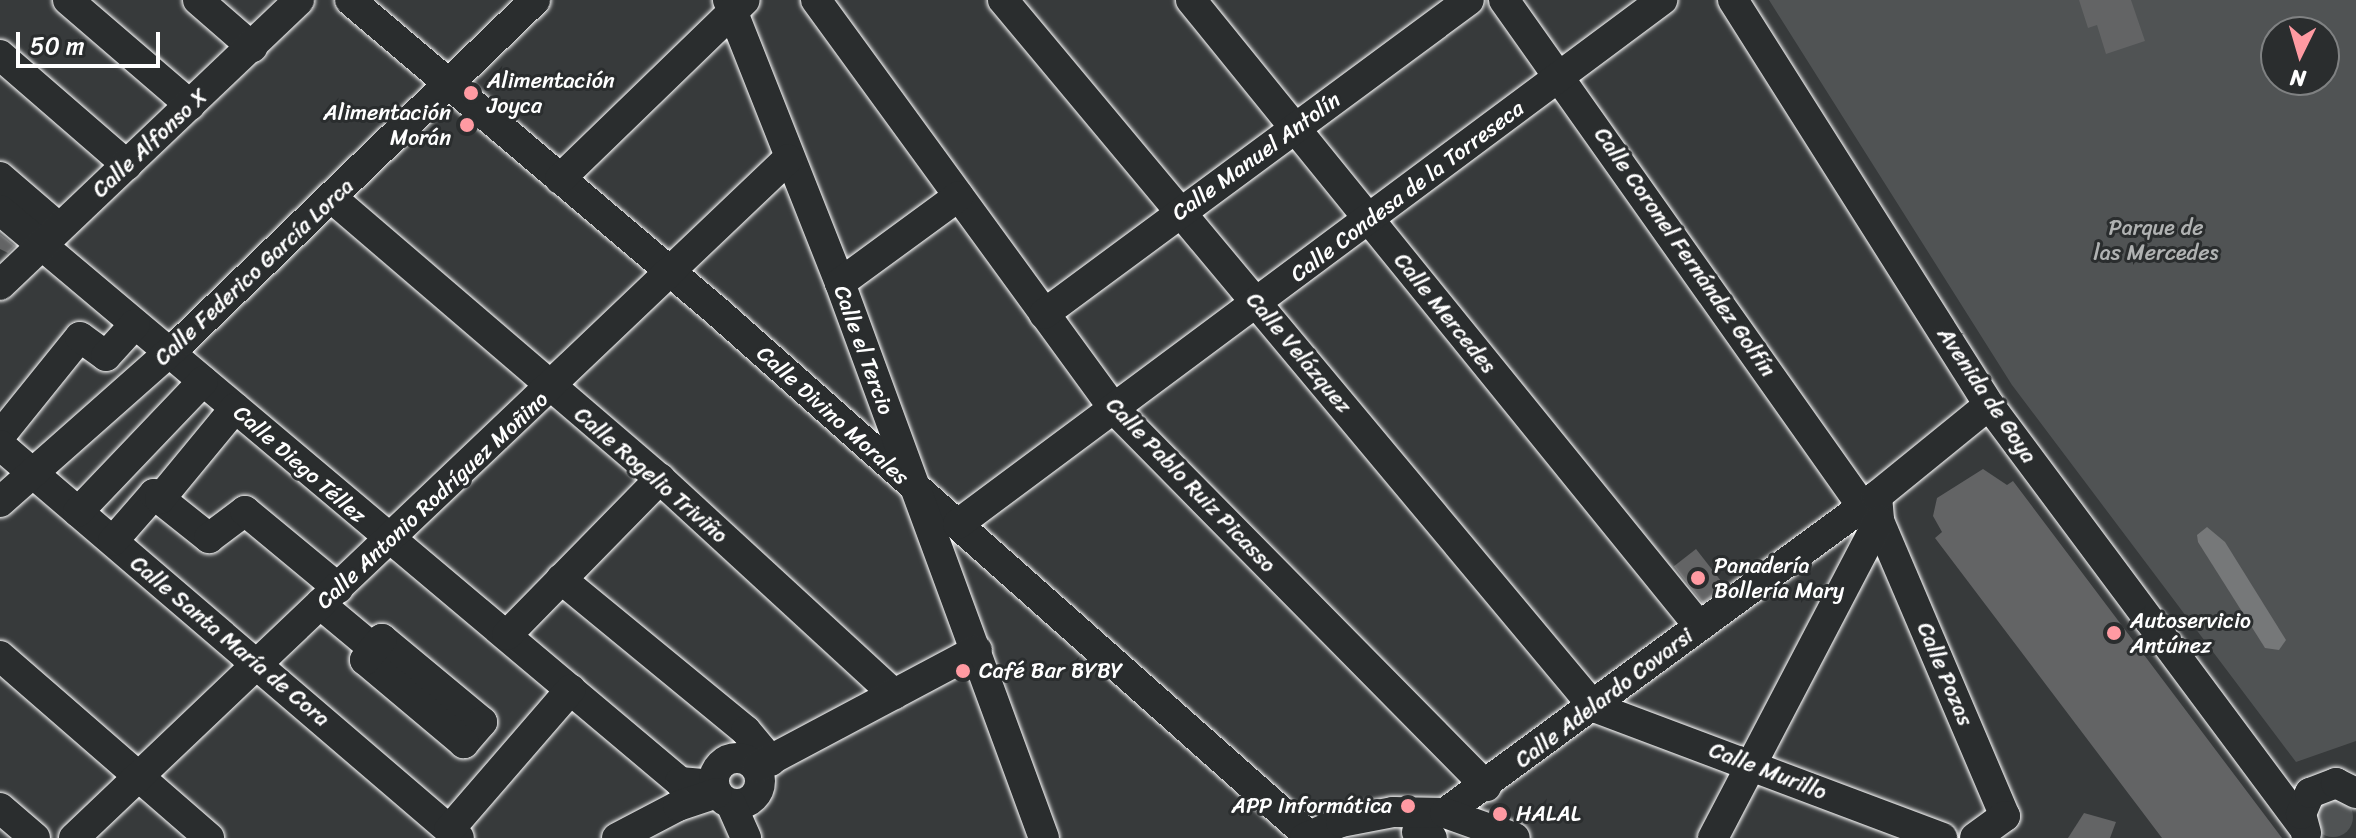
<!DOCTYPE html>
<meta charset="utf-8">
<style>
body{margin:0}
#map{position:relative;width:2356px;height:838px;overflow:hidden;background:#373a3b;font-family:Sriracha,sans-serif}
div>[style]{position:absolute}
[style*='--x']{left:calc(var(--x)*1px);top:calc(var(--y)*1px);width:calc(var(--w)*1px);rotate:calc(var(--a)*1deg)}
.green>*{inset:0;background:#505354}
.round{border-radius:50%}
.water>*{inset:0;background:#767879}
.building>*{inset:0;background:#636465;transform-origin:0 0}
.roads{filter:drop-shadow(0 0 2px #fff) drop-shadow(0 0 2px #fff)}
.minor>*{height:30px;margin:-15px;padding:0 15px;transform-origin:15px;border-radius:15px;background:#2a2d2e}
.minor>.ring{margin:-15px;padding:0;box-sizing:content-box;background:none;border:30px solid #2a2d2e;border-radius:50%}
.dots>*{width:22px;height:22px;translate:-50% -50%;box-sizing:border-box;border:4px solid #2a2d2e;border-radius:50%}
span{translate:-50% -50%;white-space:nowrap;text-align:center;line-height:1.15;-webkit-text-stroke:6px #2a2d2e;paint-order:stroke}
.poi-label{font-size:22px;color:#fff}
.left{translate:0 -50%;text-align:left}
.right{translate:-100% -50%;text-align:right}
.street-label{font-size:22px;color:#fff}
.park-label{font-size:22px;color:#b0b2b2}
.north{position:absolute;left:2260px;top:16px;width:80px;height:80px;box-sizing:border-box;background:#2a2d2e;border:2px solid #7f8182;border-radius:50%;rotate:185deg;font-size:22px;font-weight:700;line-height:32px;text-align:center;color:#fff}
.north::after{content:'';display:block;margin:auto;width:28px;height:36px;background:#ff9aa2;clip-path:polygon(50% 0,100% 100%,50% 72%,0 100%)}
.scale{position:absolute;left:16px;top:32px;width:144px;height:36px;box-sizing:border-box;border:4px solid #fff;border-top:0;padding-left:10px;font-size:24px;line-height:28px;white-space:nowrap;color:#fff;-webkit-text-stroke:6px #2a2d2e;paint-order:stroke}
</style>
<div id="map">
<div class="green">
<div style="clip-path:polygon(evenodd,1769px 0,2356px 0,2356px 741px,2296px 762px,2012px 385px,1769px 0,2276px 32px,2324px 32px,2324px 80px,2276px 80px,2276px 32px)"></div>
<div class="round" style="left:2313px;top:797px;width:40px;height:40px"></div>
</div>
<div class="water">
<div style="clip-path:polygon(2207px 527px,2225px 542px,2286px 640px,2279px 650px,2265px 648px,2198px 542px,2197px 535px)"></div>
</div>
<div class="building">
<div style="clip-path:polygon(2079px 0,2131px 0,2145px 41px,2106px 54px,2097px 25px,2088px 28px)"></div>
<div style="clip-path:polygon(0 234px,15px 246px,8px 253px,0 249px)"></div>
<div style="clip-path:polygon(1983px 469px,2007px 485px,2013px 481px,2282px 838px,2162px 838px,1935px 538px,1942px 532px,1933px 516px,1937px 498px)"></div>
<div style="left:1696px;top:549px;width:47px;height:28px;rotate:52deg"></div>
<div style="clip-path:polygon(2084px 813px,2116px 822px,2110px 838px,2068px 838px)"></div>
</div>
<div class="roads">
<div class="minor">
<div style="--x:68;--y:0;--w:161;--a:40.7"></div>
<div style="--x:198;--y:0;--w:72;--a:41"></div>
<div style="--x:350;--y:0;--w:484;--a:40.3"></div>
<div style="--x:719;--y:313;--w:788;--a:41.56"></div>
<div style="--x:728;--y:0;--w:304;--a:68.4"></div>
<div style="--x:840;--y:283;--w:591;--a:69.82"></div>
<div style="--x:816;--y:0;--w:506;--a:53.92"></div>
<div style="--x:1114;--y:409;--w:530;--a:45.38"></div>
<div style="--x:1003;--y:0;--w:921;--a:50.11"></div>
<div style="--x:1594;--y:707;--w:372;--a:20.6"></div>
<div style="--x:1191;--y:0;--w:806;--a:50.94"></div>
<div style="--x:1504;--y:0;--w:620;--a:54.72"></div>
<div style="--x:1733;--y:0;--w:479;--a:57.7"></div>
<div style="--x:1989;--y:405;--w:524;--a:53.31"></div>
<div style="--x:0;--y:55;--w:168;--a:40.9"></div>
<div style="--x:0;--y:177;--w:78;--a:40.8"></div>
<div style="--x:560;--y:179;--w:257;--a:-44.1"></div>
<div style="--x:332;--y:198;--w:432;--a:40.6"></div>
<div style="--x:660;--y:479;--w:318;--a:42.6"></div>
<div style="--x:0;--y:210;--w:889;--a:40.07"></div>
<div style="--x:680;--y:782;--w:34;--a:5"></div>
<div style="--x:840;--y:283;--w:147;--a:-36.2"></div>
<div style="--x:0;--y:285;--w:413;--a:-43.6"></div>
<div style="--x:1044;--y:314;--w:528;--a:-36.46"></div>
<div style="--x:0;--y:436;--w:127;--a:-51.1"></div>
<div style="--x:80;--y:337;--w:32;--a:36"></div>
<div style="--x:106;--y:356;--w:43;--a:-47.8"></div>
<div style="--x:0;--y:445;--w:604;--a:40.57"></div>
<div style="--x:1877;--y:496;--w:25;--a:85"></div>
<div style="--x:1879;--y:521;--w:321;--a:66.9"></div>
<div style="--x:2005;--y:816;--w:37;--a:144"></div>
<div style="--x:160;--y:499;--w:63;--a:38.5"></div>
<div style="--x:209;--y:538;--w:45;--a:-36.9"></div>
<div style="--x:245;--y:511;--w:121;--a:39.6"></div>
<div style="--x:0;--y:502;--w:243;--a:-41.5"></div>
<div style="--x:182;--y:341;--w:491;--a:-44"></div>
<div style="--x:78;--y:512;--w:181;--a:-46.3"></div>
<div style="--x:958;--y:524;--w:878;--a:-36.66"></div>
<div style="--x:113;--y:541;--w:62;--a:-48.9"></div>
<div style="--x:154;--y:494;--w:8;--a:40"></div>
<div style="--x:160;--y:499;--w:118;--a:-50.5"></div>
<div style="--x:561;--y:579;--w:239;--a:39.4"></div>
<div style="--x:746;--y:731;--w:39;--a:50"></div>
<div style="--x:320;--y:604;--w:70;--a:39.8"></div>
<div style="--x:507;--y:635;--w:219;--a:-45.6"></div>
<div style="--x:382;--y:639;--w:130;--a:39.7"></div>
<div style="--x:482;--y:722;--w:28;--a:131"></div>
<div style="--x:464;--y:743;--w:129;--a:-140"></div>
<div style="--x:365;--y:660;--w:27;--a:-51"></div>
<div style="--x:0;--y:656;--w:277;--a:41"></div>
<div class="ring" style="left:714px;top:758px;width:16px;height:16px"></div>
<div style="--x:757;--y:767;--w:249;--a:-28"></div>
<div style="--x:731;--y:804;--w:37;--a:66"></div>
<div style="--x:0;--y:808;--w:46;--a:40.6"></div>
<div style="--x:1445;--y:813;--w:536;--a:-36.27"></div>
<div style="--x:1877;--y:496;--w:144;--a:-39.1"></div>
<div style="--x:449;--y:830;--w:186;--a:-49.1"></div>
<div style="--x:1417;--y:832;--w:16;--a:22"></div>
<div style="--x:2306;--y:833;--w:20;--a:-105"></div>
<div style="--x:2301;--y:814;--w:23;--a:-67"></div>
<div style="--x:2310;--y:793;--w:28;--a:-21"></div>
<div style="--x:2336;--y:783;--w:22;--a:27"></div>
<div style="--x:74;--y:838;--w:985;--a:-43.56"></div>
<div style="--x:617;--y:838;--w:69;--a:-27.7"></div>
<div style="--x:678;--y:806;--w:41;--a:-18.4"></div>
<div style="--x:1305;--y:838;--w:39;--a:-24"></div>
<div style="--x:1341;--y:822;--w:53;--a:-10.9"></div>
<div style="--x:1393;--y:812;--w:52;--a:1.1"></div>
<div style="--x:1445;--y:813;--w:74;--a:19.7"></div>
<div style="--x:1713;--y:838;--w:358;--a:-62.4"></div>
</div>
</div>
<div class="dots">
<div style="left:471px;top:93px;background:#ff9aa2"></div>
<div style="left:467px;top:125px;background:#ff9aa2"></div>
<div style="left:1698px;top:578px;background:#ff9aa2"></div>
<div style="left:2114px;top:633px;background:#ff9aa2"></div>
<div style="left:963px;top:671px;background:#ff9aa2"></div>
<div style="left:1408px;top:806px;background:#ff9aa2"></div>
<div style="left:1500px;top:814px;background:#ff9aa2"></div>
</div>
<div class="poi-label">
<span class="left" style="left:487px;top:93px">Alimentación<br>Joyca</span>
<span class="right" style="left:451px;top:125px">Alimentación<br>Morán</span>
<span class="left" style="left:1714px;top:578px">Panadería<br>Bollería Mary</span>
<span class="left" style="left:2130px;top:633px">Autoservicio<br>Antúnez</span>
<span class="left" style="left:979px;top:671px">Café Bar BYBY</span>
<span class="right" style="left:1392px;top:806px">APP Informática</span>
<span class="left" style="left:1516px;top:814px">HALAL</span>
</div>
<div class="street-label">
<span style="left:150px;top:143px;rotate:-43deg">Calle Alfonso X</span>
<span style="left:1256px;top:156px;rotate:-36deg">Calle Manuel Antolín</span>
<span style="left:1407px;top:191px;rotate:-37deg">Calle Condesa de la Torreseca</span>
<span style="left:1685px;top:252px;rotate:55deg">Calle Coronel Fernández Golfín</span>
<span style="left:254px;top:272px;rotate:-43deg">Calle Federico García Lorca</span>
<span style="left:1445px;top:313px;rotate:51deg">Calle Mercedes</span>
<span style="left:864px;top:350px;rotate:70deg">Calle el Tercio</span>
<span style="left:1299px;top:353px;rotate:50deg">Calle Velázquez</span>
<span style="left:1987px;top:395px;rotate:56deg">Avenida de Goya</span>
<span style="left:833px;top:415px;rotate:42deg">Calle Divino Morales</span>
<span style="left:300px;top:464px;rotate:41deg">Calle Diego Téllez</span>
<span style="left:651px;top:475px;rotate:41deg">Calle Rogelio Triviño</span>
<span style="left:1191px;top:485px;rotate:46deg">Calle Pablo Ruiz Picasso</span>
<span style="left:432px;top:500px;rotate:-43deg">Calle Antonio Rodríguez Moñino</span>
<span style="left:230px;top:641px;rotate:40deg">Calle Santa María de Cora</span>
<span style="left:1945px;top:674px;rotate:67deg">Calle Pozas</span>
<span style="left:1604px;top:698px;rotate:-37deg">Calle Adelardo Covarsi</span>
<span style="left:1768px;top:771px;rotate:21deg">Calle Murillo</span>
</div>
<div class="park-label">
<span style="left:2156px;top:240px">Parque de<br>las Mercedes</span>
</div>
<div class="north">N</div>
<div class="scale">50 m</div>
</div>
